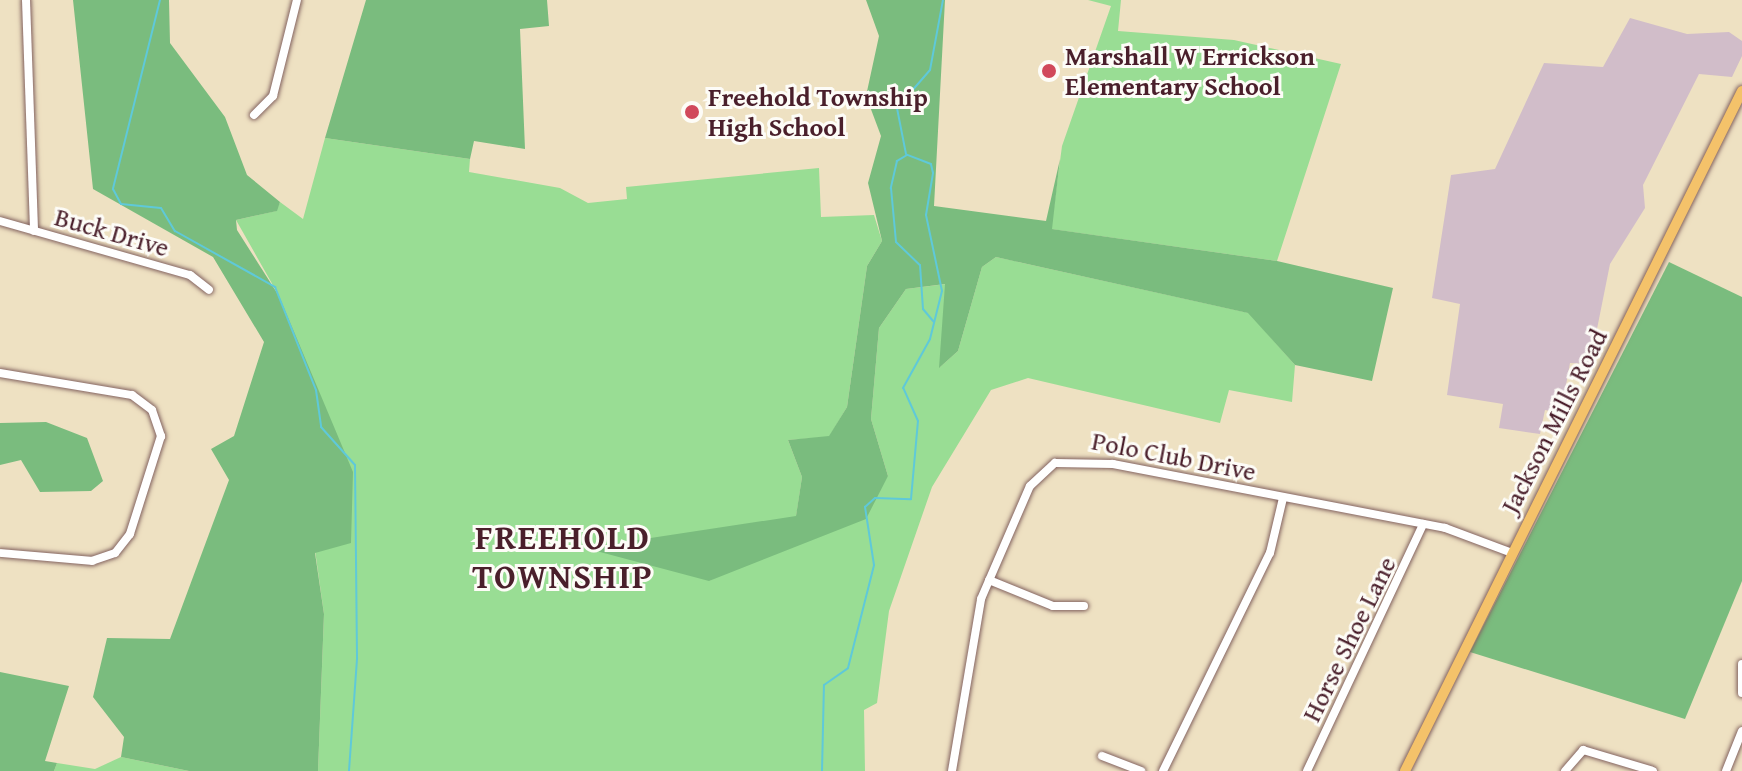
<!DOCTYPE html>
<style>
body{margin:0}
#map{position:relative;width:1742px;height:771px;overflow:hidden;background:#eee1c2;font-family:"Gentium Book Plus",serif}
div>[style]{position:absolute}
[style*='--x']{left:calc(var(--x)*1px);top:calc(var(--y)*1px);width:calc(var(--w)*1px);rotate:calc(var(--a)*1deg)}
.industrial>*{inset:0;background:#d1bdc9}
.green>*{inset:0;background:#99dd94}
.forest>*{inset:0;background:#7abc7e}
.stream>*{height:2px;margin:-1px;padding:0 1px;transform-origin:1px;border-radius:1px;background:#5fc9d9}
.roads{filter:drop-shadow(0 0 2px #836360) drop-shadow(0 0 2px #836360)}
.minor>*{height:8px;margin:-4px;padding:0 4px;transform-origin:4px;border-radius:4px;background:#fff}
.major>*{height:10px;margin:-5px;padding:0 5px;transform-origin:5px;border-radius:5px;background:#f4c26a}
.dots>*{width:22px;height:22px;translate:-50% -50%;box-sizing:border-box;border:4px solid #fdfcf7;border-radius:50%}
span{translate:-50% -50%;white-space:nowrap;text-align:center;line-height:1.15;-webkit-text-stroke:6px #fdfcf7;paint-order:stroke}
.poi-label{font-size:26px;color:#4a1f2b;font-weight:700}
.left{translate:0 -50%;text-align:left}
.street-label{font-size:26px;color:#4a1f2b}
.district-label{font-size:34px;color:#4a1f2b;font-weight:700;letter-spacing:2px}
</style>
<div id="map">
<div class="industrial">
<div style="clip-path:polygon(1630px 18px,1687px 34px,1729px 32px,1742px 41px,1742px 56px,1732px 77px,1699px 74px,1643px 185px,1645px 208px,1610px 264px,1590px 364px,1570px 363px,1561px 413px,1545px 410px,1540px 434px,1499px 428px,1503px 404px,1447px 395px,1460px 304px,1432px 298px,1451px 175px,1495px 169px,1544px 63px,1603px 67px)"></div>
</div>
<div class="green">
<div style="clip-path:polygon(1088px 0,1121px 0,1118px 31px,1234px 40px,1341px 64px,1277px 261px,1051px 229px,1062px 146px,1111px 6px)"></div>
<div style="clip-path:polygon(325px 138px,470px 159px,469px 172px,560px 188px,588px 203px,627px 199px,626px 187px,819px 168px,821px 217px,874px 215px,882px 241px,867px 266px,847px 407px,829px 437px,788px 440px,802px 477px,796px 517px,709px 581px,888px 476px,871px 419px,879px 328px,906px 289px,946px 284px,940px 367px,958px 351px,982px 267px,996px 257px,1249px 313px,1295px 365px,1292px 402px,1229px 390px,1220px 423px,1028px 378px,991px 390px,932px 487px,889px 611px,877px 703px,864px 710px,865px 771px,318px 771px,324px 614px,279px 296px,236px 220px,276px 211px,280px 202px,303px 219px)"></div>
<div style="clip-path:polygon(121px 757px,189px 771px,54px 771px,57px 763px,95px 769px)"></div>
</div>
<div class="forest">
<div style="clip-path:polygon(73px 0,169px 0,170px 43px,225px 117px,247px 175px,280px 202px,277px 211px,236px 220px,237px 230px,279px 296px,353px 472px,351px 543px,315px 553px,324px 614px,318px 771px,189px 771px,121px 757px,124px 737px,93px 697px,107px 638px,170px 639px,229px 480px,211px 449px,234px 436px,264px 342px,213px 257px,93px 189px)"></div>
<div style="clip-path:polygon(366px 0,547px 0,549px 26px,520px 29px,525px 149px,474px 141px,470px 159px,325px 138px)"></div>
<div style="clip-path:polygon(866px 0,945px 0,934px 206px,1046px 221px,1060px 159px,1052px 229px,1277px 261px,1393px 288px,1372px 381px,1295px 365px,1248px 313px,996px 257px,982px 267px,958px 351px,939px 368px,945px 284px,906px 289px,879px 328px,871px 419px,888px 476px,866px 519px,709px 581px,585px 548px,796px 516px,802px 477px,788px 440px,829px 436px,847px 407px,867px 266px,882px 241px,868px 183px,881px 136px,866px 96px,879px 36px)"></div>
<div style="clip-path:polygon(1669px 262px,1742px 297px,1742px 581px,1685px 719px,1470px 652px)"></div>
<div style="clip-path:polygon(46px 422px,87px 438px,103px 481px,91px 491px,40px 492px,21px 460px,0 465px,0 423px)"></div>
<div style="clip-path:polygon(0 672px,69px 686px,45px 761px,57px 763px,54px 771px,0 771px)"></div>
</div>
<div class="stream">
<div style="--x:160;--y:0;--w:195;--a:104"></div>
<div style="--x:113;--y:189;--w:17;--a:62"></div>
<div style="--x:121;--y:204;--w:40;--a:5.7"></div>
<div style="--x:161;--y:208;--w:27;--a:59"></div>
<div style="--x:175;--y:231;--w:115;--a:29.2"></div>
<div style="--x:275;--y:287;--w:111;--a:68.3"></div>
<div style="--x:316;--y:390;--w:37;--a:82"></div>
<div style="--x:321;--y:427;--w:51;--a:48.2"></div>
<div style="--x:355;--y:465;--w:194;--a:89.4"></div>
<div style="--x:357;--y:659;--w:112;--a:94.1"></div>
<div style="--x:906;--y:154;--w:47;--a:-101.1"></div>
<div style="--x:897;--y:108;--w:50;--a:-49"></div>
<div style="--x:930;--y:70;--w:71;--a:-79.5"></div>
<div style="--x:822;--y:771;--w:86;--a:-88.7"></div>
<div style="--x:824;--y:685;--w:29;--a:-35"></div>
<div style="--x:848;--y:668;--w:106;--a:-75.8"></div>
<div style="--x:874;--y:565;--w:59;--a:-98.8"></div>
<div style="--x:865;--y:507;--w:13;--a:-42"></div>
<div style="--x:875;--y:498;--w:36;--a:2"></div>
<div style="--x:911;--y:499;--w:78;--a:-84.9"></div>
<div style="--x:918;--y:421;--w:36;--a:-114"></div>
<div style="--x:903;--y:388;--w:56;--a:-61.1"></div>
<div style="--x:930;--y:339;--w:49;--a:-76"></div>
<div style="--x:942;--y:291;--w:78;--a:-101.9"></div>
<div style="--x:926;--y:215;--w:43;--a:-80.5"></div>
<div style="--x:933;--y:173;--w:9;--a:-103"></div>
<div style="--x:931;--y:164;--w:26;--a:-159"></div>
<div style="--x:907;--y:155;--w:12;--a:149"></div>
<div style="--x:897;--y:161;--w:28;--a:103"></div>
<div style="--x:891;--y:188;--w:54;--a:84.7"></div>
<div style="--x:896;--y:242;--w:33;--a:44"></div>
<div style="--x:920;--y:265;--w:44;--a:86.1"></div>
<div style="--x:923;--y:309;--w:16;--a:50"></div>
</div>
<div class="roads">
<div class="minor">
<div style="--x:26;--y:0;--w:231;--a:88"></div>
<div style="--x:254;--y:115;--w:27;--a:-45"></div>
<div style="--x:273;--y:96;--w:99;--a:-76"></div>
<div style="--x:0;--y:221;--w:198;--a:15.9"></div>
<div style="--x:190;--y:275;--w:24;--a:38"></div>
<div style="--x:0;--y:373;--w:134;--a:9.5"></div>
<div style="--x:132;--y:395;--w:25;--a:37"></div>
<div style="--x:152;--y:410;--w:28;--a:71"></div>
<div style="--x:161;--y:436;--w:103;--a:107.6"></div>
<div style="--x:130;--y:534;--w:24;--a:128"></div>
<div style="--x:115;--y:553;--w:24;--a:161"></div>
<div style="--x:92;--y:561;--w:92;--a:-175"></div>
<div style="--x:989;--y:580;--w:69;--a:22.1"></div>
<div style="--x:1053;--y:606;--w:31;--a:0"></div>
<div style="--x:1742;--y:664;--w:29;--a:90"></div>
<div style="--x:1102;--y:756;--w:42;--a:21"></div>
<div style="--x:952;--y:771;--w:174;--a:-80.4"></div>
<div style="--x:981;--y:599;--w:123;--a:-66.6"></div>
<div style="--x:1030;--y:486;--w:34;--a:-43"></div>
<div style="--x:1055;--y:463;--w:58;--a:1"></div>
<div style="--x:1113;--y:464;--w:338;--a:10.9"></div>
<div style="--x:1445;--y:528;--w:72;--a:20.5"></div>
<div style="--x:1163;--y:771;--w:243;--a:-63.9"></div>
<div style="--x:1270;--y:553;--w:57;--a:-76.7"></div>
<div style="--x:1307;--y:771;--w:273;--a:-64.8"></div>
<div style="--x:1565;--y:771;--w:28;--a:-49"></div>
<div style="--x:1583;--y:750;--w:73;--a:16.7"></div>
<div style="--x:1726;--y:771;--w:43;--a:-68.2"></div>
</div>
<div class="major">
<div style="--x:1405;--y:771;--w:759;--a:-63.64"></div>
</div>
</div>
<div class="dots">
<div style="left:1049px;top:71px;background:#d1495b"></div>
<div style="left:692px;top:112px;background:#d1495b"></div>
</div>
<div class="poi-label">
<span class="left" style="left:1065px;top:71px">Marshall W Errickson<br>Elementary School</span>
<span class="left" style="left:708px;top:112px">Freehold Township<br>High School</span>
</div>
<div class="street-label">
<span style="left:112px;top:232px;rotate:16deg">Buck Drive</span>
<span style="left:1554px;top:421px;rotate:-63deg">Jackson Mills Road</span>
<span style="left:1174px;top:456px;rotate:11deg">Polo Club Drive</span>
<span style="left:1349px;top:639px;rotate:-64deg">Horse Shoe Lane</span>
</div>
<div class="district-label">
<span style="left:563px;top:556px">FREEHOLD<br>TOWNSHIP</span>
</div>
</div>
